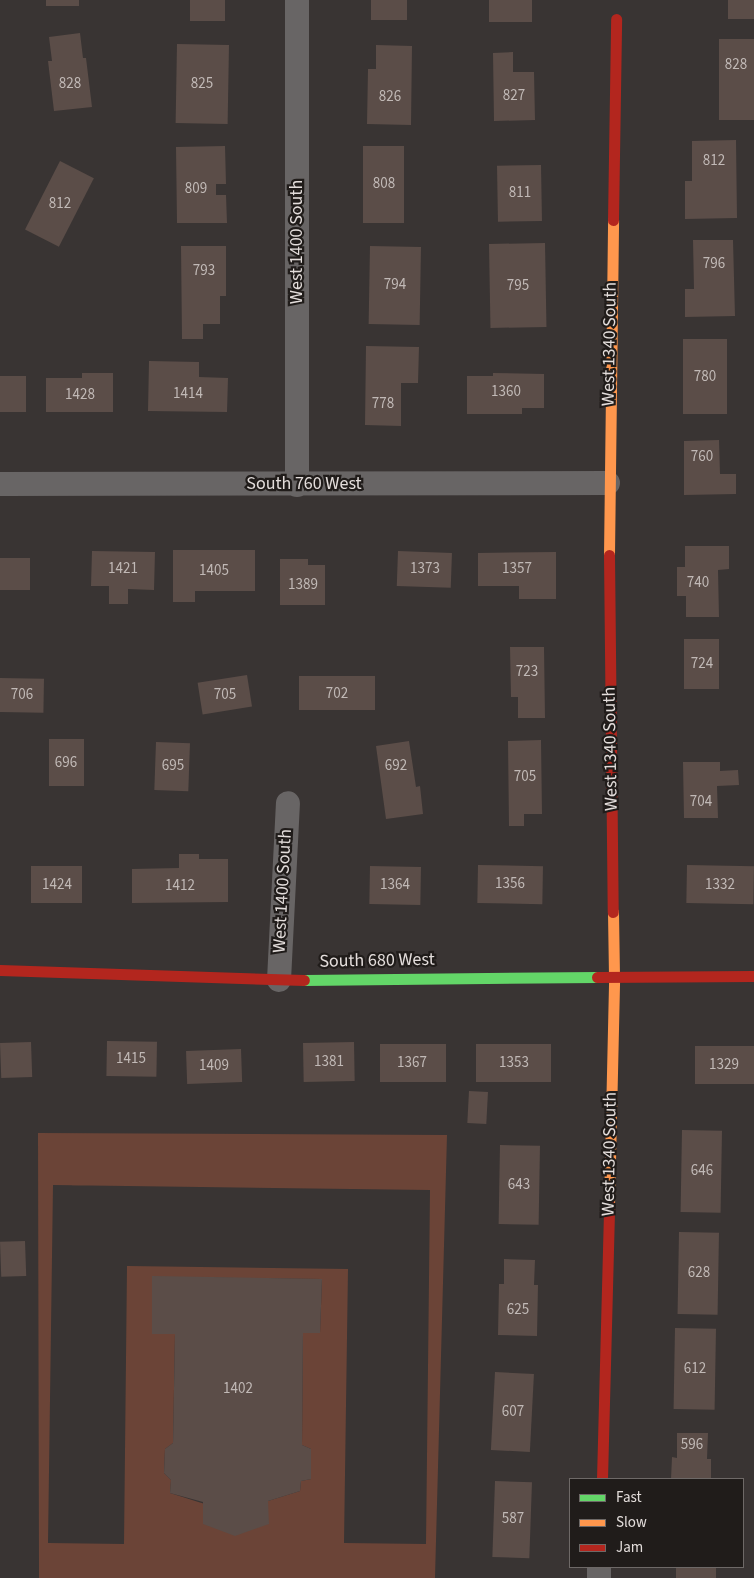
<!DOCTYPE html>
<style>
body{margin:0}
#map{position:relative;width:754px;height:1578px;overflow:hidden;background:#393433;font-family:"Source Sans 3",sans-serif}
div>[style]{position:absolute}
[style*='--x']{left:calc(var(--x)*1px);top:calc(var(--y)*1px);width:calc(var(--w)*1px);rotate:calc(var(--a)*1deg)}
.green>*{inset:0;background:#6b4437}
.building>*{inset:0;background:#5b4d48;transform-origin:0 0}
.street>*{height:24px;margin:-12px;padding:0 12px;transform-origin:12px;border-radius:12px;background:#686565}
.fast>*{height:11px;margin:-5.5px;padding:0 5.5px;transform-origin:5.5px;border-radius:5.5px;background:#63d668}
.slow>*{height:11px;margin:-5.5px;padding:0 5.5px;transform-origin:5.5px;border-radius:5.5px;background:#ff974d}
.jam>*{height:11px;margin:-5.5px;padding:0 5.5px;transform-origin:5.5px;border-radius:5.5px;background:#b3261e}
span{translate:-50% -50%;white-space:nowrap;text-align:center;line-height:1.15;-webkit-text-stroke:4.5px #201c1a;paint-order:stroke}
.number-label{font-size:15px;color:#c1b9b6}
.number-label span{-webkit-text-stroke-width:0}
.street-label{font-size:18px;color:#e3dddb}
.legend{position:absolute;left:569px;top:1478px;width:175px;height:90px;box-sizing:border-box;background:#201c1a;border:1px solid #6e6967;margin:0;padding:6px 9px;list-style:none;font-size:15px;color:#e3dddb}
.legend li{display:flex;align-items:center;gap:10px;height:25px}
.legend b{width:25px;border:1px solid #6e6967}
</style>
<div id="map">
<div class="green">
<div style="clip-path:polygon(evenodd,38px 1133px,447px 1135px,435px 1578px,39px 1578px,38px 1133px,53px 1185px,430px 1190px,426px 1544px,344px 1543px,348px 1269px,127px 1266px,124px 1544px,48px 1543px,53px 1185px,38px 1133px,152px 1277px,322px 1279px,320px 1333px,303px 1333px,302px 1445px,311px 1449px,311px 1479px,301px 1481px,300px 1491px,268px 1501px,268px 1524px,170px 1493px,171px 1480px,164px 1473px,165px 1449px,173px 1443px,175px 1334px,152px 1334px,152px 1277px)"></div>
</div>
<div class="building">
<div style="left:46px;top:0;width:33px;height:6px"></div>
<div style="left:190px;top:0;width:35px;height:21px"></div>
<div style="left:371px;top:0;width:36px;height:20px"></div>
<div style="left:489px;top:0;width:43px;height:22px"></div>
<div style="left:728px;top:0;width:26px;height:19px"></div>
<div style="clip-path:polygon(80px 33px,83px 58px,86px 58px,92px 107px,54px 111px,48px 61px,52px 61px,49px 37px)"></div>
<div style="left:719px;top:39px;width:35px;height:81px"></div>
<div style="left:177px;top:44px;width:52px;height:79px;rotate:1deg"></div>
<div style="clip-path:polygon(376px 45px,412px 46px,411px 125px,367px 124px,368px 69px,376px 69px)"></div>
<div style="clip-path:polygon(513px 52px,513px 72px,534px 72px,535px 120px,494px 121px,493px 53px)"></div>
<div style="clip-path:polygon(736px 140px,737px 218px,685px 219px,685px 181px,692px 181px,692px 141px)"></div>
<div style="clip-path:polygon(225px 146px,226px 184px,216px 184px,216px 195px,226px 195px,227px 223px,177px 223px,176px 147px)"></div>
<div style="left:363px;top:146px;width:41px;height:77px"></div>
<div style="left:60px;top:161px;width:38px;height:77px;rotate:27deg"></div>
<div style="left:541px;top:165px;width:56px;height:44px;rotate:89deg"></div>
<div style="clip-path:polygon(693px 240px,733px 240px,735px 316px,685px 317px,685px 289px,694px 289px)"></div>
<div style="left:545px;top:243px;width:84px;height:56px;rotate:89deg"></div>
<div style="clip-path:polygon(181px 246px,226px 246px,226px 296px,220px 296px,220px 324px,203px 324px,203px 339px,182px 339px)"></div>
<div style="left:370px;top:246px;width:51px;height:78px;rotate:1deg"></div>
<div style="left:683px;top:339px;width:44px;height:75px"></div>
<div style="clip-path:polygon(366px 346px,419px 347px,418px 383px,401px 383px,401px 426px,365px 425px)"></div>
<div style="clip-path:polygon(149px 361px,199px 362px,199px 377px,228px 378px,227px 412px,148px 411px)"></div>
<div style="clip-path:polygon(82px 373px,113px 373px,113px 412px,46px 412px,46px 378px,82px 378px)"></div>
<div style="clip-path:polygon(493px 373px,544px 374px,544px 408px,522px 408px,522px 414px,467px 414px,467px 376px,493px 376px)"></div>
<div style="left:0;top:376px;width:26px;height:36px"></div>
<div style="clip-path:polygon(719px 440px,720px 474px,736px 474px,736px 494px,684px 495px,684px 441px)"></div>
<div style="clip-path:polygon(685px 546px,729px 546px,729px 569px,718px 570px,719px 617px,686px 617px,686px 596px,677px 596px,677px 567px,685px 567px)"></div>
<div style="clip-path:polygon(173px 550px,255px 550px,255px 591px,195px 591px,195px 602px,173px 602px)"></div>
<div style="clip-path:polygon(92px 551px,155px 552px,154px 590px,128px 589px,128px 604px,109px 604px,109px 586px,91px 586px)"></div>
<div style="left:398px;top:551px;width:54px;height:35px;rotate:2deg"></div>
<div style="clip-path:polygon(556px 552px,556px 599px,519px 599px,519px 586px,478px 586px,478px 553px)"></div>
<div style="left:0;top:558px;width:30px;height:32px"></div>
<div style="clip-path:polygon(280px 559px,308px 559px,308px 565px,325px 565px,325px 605px,280px 605px)"></div>
<div style="left:684px;top:639px;width:35px;height:50px"></div>
<div style="clip-path:polygon(510px 647px,544px 647px,545px 718px,518px 718px,518px 697px,511px 697px)"></div>
<div style="left:247px;top:675px;width:32px;height:50px;rotate:81deg"></div>
<div style="left:375px;top:676px;width:34px;height:76px;rotate:90deg"></div>
<div style="left:0;top:678px;width:44px;height:34px;rotate:1deg"></div>
<div style="left:49px;top:739px;width:35px;height:47px"></div>
<div style="clip-path:polygon(541px 740px,542px 814px,524px 814px,524px 826px,509px 826px,508px 741px)"></div>
<div style="clip-path:polygon(409px 741px,416px 787px,420px 786px,423px 814px,386px 819px,376px 746px)"></div>
<div style="left:156px;top:742px;width:34px;height:48px;rotate:2deg"></div>
<div style="clip-path:polygon(683px 762px,720px 762px,720px 771px,738px 770px,739px 785px,717px 786px,718px 818px,684px 818px)"></div>
<div style="clip-path:polygon(179px 854px,199px 854px,199px 859px,228px 859px,228px 902px,132px 903px,132px 869px,179px 868px)"></div>
<div style="left:478px;top:865px;width:65px;height:38px;rotate:1deg"></div>
<div style="left:687px;top:865px;width:67px;height:38px;rotate:1deg"></div>
<div style="left:31px;top:866px;width:51px;height:37px"></div>
<div style="left:370px;top:866px;width:51px;height:38px;rotate:1deg"></div>
<div style="left:107px;top:1041px;width:50px;height:35px;rotate:1deg"></div>
<div style="left:31px;top:1042px;width:35px;height:31px;rotate:88deg"></div>
<div style="left:354px;top:1042px;width:39px;height:51px;rotate:89deg"></div>
<div style="left:380px;top:1044px;width:66px;height:38px"></div>
<div style="left:476px;top:1044px;width:75px;height:38px"></div>
<div style="left:695px;top:1046px;width:59px;height:38px"></div>
<div style="left:241px;top:1049px;width:33px;height:55px;rotate:88deg"></div>
<div style="left:469px;top:1091px;width:19px;height:32px;rotate:3deg"></div>
<div style="left:682px;top:1130px;width:40px;height:82px;rotate:1deg"></div>
<div style="left:500px;top:1145px;width:40px;height:79px;rotate:1deg"></div>
<div style="left:679px;top:1232px;width:40px;height:82px;rotate:1deg"></div>
<div style="left:25px;top:1241px;width:35px;height:25px;rotate:88deg"></div>
<div style="clip-path:polygon(504px 1259px,535px 1260px,534px 1285px,538px 1285px,537px 1336px,498px 1335px,499px 1284px,504px 1284px)"></div>
<div style="clip-path:polygon(152px 1276px,322px 1279px,320px 1333px,303px 1333px,302px 1445px,311px 1449px,311px 1479px,301px 1481px,300px 1491px,268px 1501px,269px 1524px,235px 1536px,203px 1524px,203px 1502px,170px 1493px,171px 1480px,164px 1473px,165px 1449px,173px 1443px,175px 1334px,152px 1334px)"></div>
<div style="left:675px;top:1328px;width:41px;height:81px;rotate:1deg"></div>
<div style="left:495px;top:1372px;width:39px;height:78px;rotate:3deg"></div>
<div style="clip-path:polygon(677px 1433px,708px 1433px,707px 1459px,711px 1459px,711px 1479px,671px 1479px,672px 1457px,677px 1458px)"></div>
<div style="left:495px;top:1481px;width:37px;height:76px;rotate:2deg"></div>
<div style="left:676px;top:1567px;width:40px;height:11px"></div>
</div>
<div class="street">
<div style="--x:297;--y:0;--w:485;--a:90"></div>
<div style="--x:0;--y:484;--w:608;--a:-0.09"></div>
<div style="--x:279;--y:980;--w:177;--a:-87.1"></div>
<div style="--x:599;--y:1578;--w:11;--a:-90"></div>
</div>
<div class="fast">
<div style="--x:304;--y:980;--w:293;--a:-0.6"></div>
</div>
<div class="slow">
<div style="--x:609;--y:555;--w:335;--a:-89.3"></div>
<div style="--x:609;--y:1205;--w:229;--a:-88.7"></div>
<div style="--x:614;--y:976;--w:64;--a:-90.9"></div>
</div>
<div class="jam">
<div style="--x:613;--y:220;--w:201;--a:-89.1"></div>
<div style="--x:609;--y:555;--w:357;--a:89.4"></div>
<div style="--x:0;--y:970;--w:304;--a:1.9"></div>
<div style="--x:597;--y:977;--w:157;--a:-0.4"></div>
<div style="--x:602;--y:1479;--w:274;--a:-88.5"></div>
</div>
<div class="number-label">
<span style="left:736px;top:65px">828</span>
<span style="left:70px;top:84px">828</span>
<span style="left:202px;top:84px">825</span>
<span style="left:514px;top:96px">827</span>
<span style="left:390px;top:97px">826</span>
<span style="left:714px;top:161px">812</span>
<span style="left:384px;top:184px">808</span>
<span style="left:196px;top:189px">809</span>
<span style="left:520px;top:193px">811</span>
<span style="left:60px;top:204px">812</span>
<span style="left:714px;top:264px">796</span>
<span style="left:204px;top:271px">793</span>
<span style="left:395px;top:285px">794</span>
<span style="left:518px;top:286px">795</span>
<span style="left:705px;top:377px">780</span>
<span style="left:506px;top:392px">1360</span>
<span style="left:188px;top:394px">1414</span>
<span style="left:80px;top:395px">1428</span>
<span style="left:383px;top:404px">778</span>
<span style="left:702px;top:457px">760</span>
<span style="left:123px;top:569px">1421</span>
<span style="left:425px;top:569px">1373</span>
<span style="left:517px;top:569px">1357</span>
<span style="left:214px;top:571px">1405</span>
<span style="left:698px;top:583px">740</span>
<span style="left:303px;top:585px">1389</span>
<span style="left:702px;top:664px">724</span>
<span style="left:527px;top:672px">723</span>
<span style="left:337px;top:694px">702</span>
<span style="left:22px;top:695px">706</span>
<span style="left:225px;top:695px">705</span>
<span style="left:66px;top:763px">696</span>
<span style="left:173px;top:766px">695</span>
<span style="left:396px;top:766px">692</span>
<span style="left:525px;top:777px">705</span>
<span style="left:701px;top:802px">704</span>
<span style="left:510px;top:884px">1356</span>
<span style="left:57px;top:885px">1424</span>
<span style="left:395px;top:885px">1364</span>
<span style="left:720px;top:885px">1332</span>
<span style="left:180px;top:886px">1412</span>
<span style="left:131px;top:1059px">1415</span>
<span style="left:329px;top:1062px">1381</span>
<span style="left:412px;top:1063px">1367</span>
<span style="left:514px;top:1063px">1353</span>
<span style="left:724px;top:1065px">1329</span>
<span style="left:214px;top:1066px">1409</span>
<span style="left:702px;top:1171px">646</span>
<span style="left:519px;top:1185px">643</span>
<span style="left:699px;top:1273px">628</span>
<span style="left:518px;top:1310px">625</span>
<span style="left:695px;top:1369px">612</span>
<span style="left:238px;top:1389px">1402</span>
<span style="left:513px;top:1412px">607</span>
<span style="left:692px;top:1445px">596</span>
<span style="left:513px;top:1519px">587</span>
</div>
<div class="street-label">
<span style="left:297px;top:242px;rotate:-90deg">West 1400 South</span>
<span style="left:610px;top:344px;rotate:-89deg">West 1340 South</span>
<span style="left:304px;top:484px">South 760 West</span>
<span style="left:611px;top:749px;rotate:-91deg">West 1340 South</span>
<span style="left:283px;top:891px;rotate:-87deg">West 1400 South</span>
<span style="left:377px;top:961px;rotate:-1deg">South 680 West</span>
<span style="left:610px;top:1154px;rotate:-89deg">West 1340 South</span>
</div>
<ul class="legend">
<li><b style="height:6px;background:#63d668"></b>Fast</li>
<li><b style="height:6px;background:#ff974d"></b>Slow</li>
<li><b style="height:6px;background:#b3261e"></b>Jam</li>
</ul>
</div>
